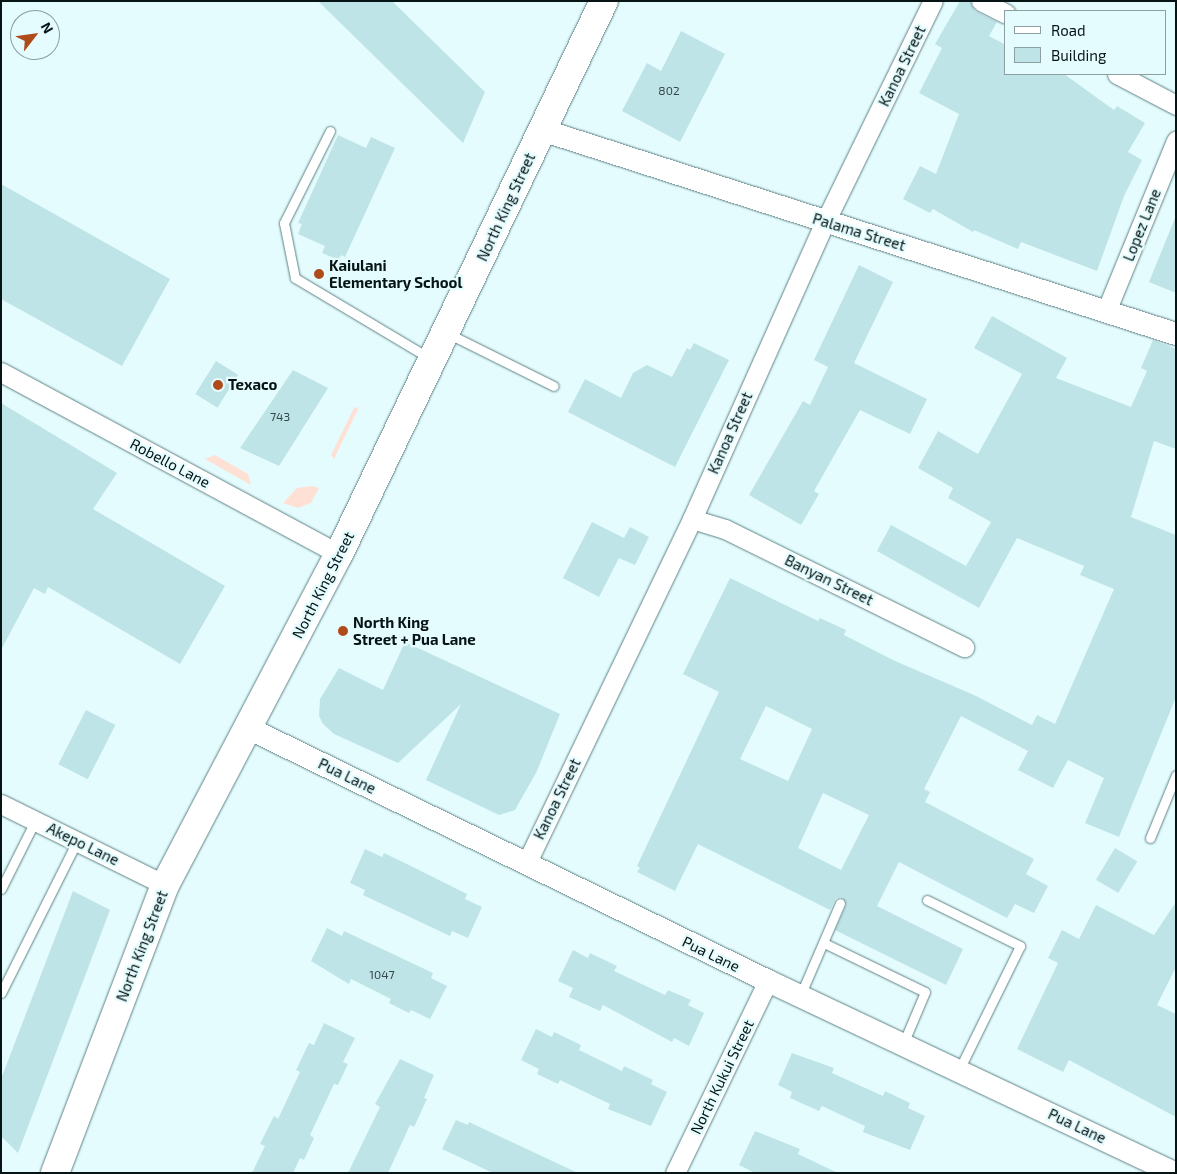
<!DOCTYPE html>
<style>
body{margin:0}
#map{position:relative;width:1177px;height:1174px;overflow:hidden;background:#e5fcfe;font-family:"Exo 2",sans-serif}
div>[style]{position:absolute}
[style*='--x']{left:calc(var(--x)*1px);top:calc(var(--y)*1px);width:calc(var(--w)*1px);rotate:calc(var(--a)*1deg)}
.green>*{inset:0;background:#ffe0d4}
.building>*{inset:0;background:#bee4e7;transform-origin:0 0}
.roads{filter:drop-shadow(0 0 1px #5f8285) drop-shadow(0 0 1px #5f8285)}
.service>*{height:9px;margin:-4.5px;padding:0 4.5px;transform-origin:4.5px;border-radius:4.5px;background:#fff}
.minor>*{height:19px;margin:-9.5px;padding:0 9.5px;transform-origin:9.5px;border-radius:9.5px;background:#fff}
.tertiary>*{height:22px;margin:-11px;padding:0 11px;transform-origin:11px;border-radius:11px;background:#fff}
.primary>*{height:28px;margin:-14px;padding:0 14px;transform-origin:14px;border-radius:14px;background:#fff}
.dots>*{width:14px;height:14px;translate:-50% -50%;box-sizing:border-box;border:2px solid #e5fcfe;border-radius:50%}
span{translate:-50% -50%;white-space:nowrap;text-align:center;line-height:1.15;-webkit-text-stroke:4.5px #e5fcfe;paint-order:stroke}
.number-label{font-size:12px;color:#34484a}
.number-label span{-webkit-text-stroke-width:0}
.street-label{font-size:15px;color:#061415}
.poi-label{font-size:15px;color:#061415;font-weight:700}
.left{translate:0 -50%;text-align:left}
.frame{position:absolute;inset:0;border:2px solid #061415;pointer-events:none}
.legend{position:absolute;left:1004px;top:10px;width:162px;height:65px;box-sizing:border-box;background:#e5fcfe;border:1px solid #8c9fa1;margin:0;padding:6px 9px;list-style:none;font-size:15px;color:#061415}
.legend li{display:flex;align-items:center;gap:10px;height:25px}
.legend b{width:25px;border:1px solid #8c9fa1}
.north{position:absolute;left:10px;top:10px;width:50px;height:50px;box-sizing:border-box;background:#e5fcfe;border:1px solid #8c9fa1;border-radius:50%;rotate:60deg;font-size:14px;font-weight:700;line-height:20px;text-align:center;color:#061415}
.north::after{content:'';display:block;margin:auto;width:18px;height:22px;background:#af4a1b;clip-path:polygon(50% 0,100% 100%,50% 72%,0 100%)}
</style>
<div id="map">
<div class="green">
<div style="clip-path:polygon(359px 407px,334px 459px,331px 455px,354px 408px)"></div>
<div style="clip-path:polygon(215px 455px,248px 474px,251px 485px,205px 459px)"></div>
<div style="clip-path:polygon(312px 486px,319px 488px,311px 503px,298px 508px,283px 503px,297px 488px)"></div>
</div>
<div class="building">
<div style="clip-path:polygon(318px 1px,392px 1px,485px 92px,463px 143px)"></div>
<div style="clip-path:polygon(960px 1px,970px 1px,975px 11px,997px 22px,989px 36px,1006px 45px,1006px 74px,1064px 74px,1114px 110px,1117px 106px,1145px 123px,1128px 152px,1142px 160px,1124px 196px,1097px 271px,1021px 242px,1018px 249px,974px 230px,973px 232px,933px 209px,930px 213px,903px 199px,920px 166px,936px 174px,959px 114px,919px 93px,942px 48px,935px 44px)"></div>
<div style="clip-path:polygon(681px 31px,725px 54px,680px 142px,622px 111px,647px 63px,661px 71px)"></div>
<div style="clip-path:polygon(338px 135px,366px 148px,371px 137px,395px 148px,345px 257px,341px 255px,339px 260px,322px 253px,325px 246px,298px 234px,302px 224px,298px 223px)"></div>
<div style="clip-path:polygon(1px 184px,170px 279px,122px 366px,1px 299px)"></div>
<div style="clip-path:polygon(1175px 218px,1176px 218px,1176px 293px,1149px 282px)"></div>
<div style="clip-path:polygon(859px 265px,893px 282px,854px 363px,927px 399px,910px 434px,860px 410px,814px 491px,819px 494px,801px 525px,749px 495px,803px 401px,810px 405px,828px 367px,814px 360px)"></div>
<div style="clip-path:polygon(evenodd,992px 316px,1067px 358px,1056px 378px,1131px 407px,1147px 371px,1141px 368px,1153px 340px,1176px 349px,1176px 449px,1154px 441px,1131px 517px,1176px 535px,1176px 697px,1119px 837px,1085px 823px,1104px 778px,1068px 760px,1053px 788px,1018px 770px,1028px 751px,961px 716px,924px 789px,930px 792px,925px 802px,1034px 859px,1026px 874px,1048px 886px,1034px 913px,1015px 904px,1007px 918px,899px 862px,877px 906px,963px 949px,946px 985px,835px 930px,846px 905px,842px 897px,836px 898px,830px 910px,698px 844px,675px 891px,637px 872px,640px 868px,637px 866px,719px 692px,683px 674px,730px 578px,818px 621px,820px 618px,846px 630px,844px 635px,895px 661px,974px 695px,1032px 725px,1037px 715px,1055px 724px,1114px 589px,1080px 575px,1084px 566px,1017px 538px,979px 608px,877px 551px,891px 525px,966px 566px,991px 522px,948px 498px,953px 488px,918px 468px,938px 431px,978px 454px,1022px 374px,974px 348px,992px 316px,766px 706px,812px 729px,788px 781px,740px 759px,766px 706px,992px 316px,823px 793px,869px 815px,841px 870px,798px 848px,823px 793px)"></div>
<div style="clip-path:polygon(694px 343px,729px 360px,675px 467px,568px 412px,585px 379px,621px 398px,633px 373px,647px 365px,672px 377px,687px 348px,690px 350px)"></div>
<div style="left:216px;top:361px;width:26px;height:39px;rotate:32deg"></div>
<div style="clip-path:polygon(293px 370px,328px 388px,279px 466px,240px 448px)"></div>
<div style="clip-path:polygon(1px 403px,117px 473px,93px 509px,225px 586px,180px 664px,48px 587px,45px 594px,34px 588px,1px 650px)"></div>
<div style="clip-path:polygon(592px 522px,624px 538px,630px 527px,649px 537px,635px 565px,619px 558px,599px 597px,563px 578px)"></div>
<div style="clip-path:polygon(405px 642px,560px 714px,537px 771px,515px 810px,499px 815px,426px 780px,461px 704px,398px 763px,334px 734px,323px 724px,319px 716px,320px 699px,339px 668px,383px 690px)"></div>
<div style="left:86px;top:710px;width:33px;height:61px;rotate:27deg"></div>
<div style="left:1115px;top:848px;width:26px;height:37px;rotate:31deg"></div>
<div style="clip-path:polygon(365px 849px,382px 857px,384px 853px,411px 866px,467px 894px,465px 899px,482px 907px,468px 938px,452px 931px,450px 936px,363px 895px,365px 890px,350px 883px)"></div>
<div style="clip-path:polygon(73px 891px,110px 910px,18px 1153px,1px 1136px,1px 1079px)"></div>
<div style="clip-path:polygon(1176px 902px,1176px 967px,1157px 1005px,1176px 1014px,1176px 1117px,1069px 1060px,1063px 1072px,1017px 1049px,1058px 963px,1048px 958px,1062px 930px,1079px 939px,1096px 905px,1154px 935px)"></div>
<div style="clip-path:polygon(327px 928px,342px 936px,344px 931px,433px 973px,431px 978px,447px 986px,430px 1019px,411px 1010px,409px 1013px,389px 1003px,391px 999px,351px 979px,349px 984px,311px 961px)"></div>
<div style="clip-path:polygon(573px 950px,588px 958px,590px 953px,617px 966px,614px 971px,665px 995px,668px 990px,691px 1000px,688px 1005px,704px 1013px,689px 1046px,674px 1038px,672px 1042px,603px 1005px,600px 1011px,569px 997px,573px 988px,558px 981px)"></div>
<div style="clip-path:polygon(324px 1023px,355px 1038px,343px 1062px,348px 1064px,338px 1085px,334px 1084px,310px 1135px,314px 1138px,304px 1160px,300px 1158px,293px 1173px,252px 1173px,265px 1146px,260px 1144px,274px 1116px,278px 1119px,300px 1072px,296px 1070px,309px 1043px,314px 1045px)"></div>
<div style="clip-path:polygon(536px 1029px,552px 1037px,554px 1032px,581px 1045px,579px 1050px,622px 1071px,624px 1066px,653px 1080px,651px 1084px,667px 1092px,651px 1126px,608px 1109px,610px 1104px,560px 1080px,558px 1084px,537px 1074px,539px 1069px,521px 1060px)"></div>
<div style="clip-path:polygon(792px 1053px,834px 1068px,832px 1073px,883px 1096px,885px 1091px,910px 1103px,908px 1108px,925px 1116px,910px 1150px,863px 1132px,865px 1126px,822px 1106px,819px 1111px,790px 1098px,792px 1092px,778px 1085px)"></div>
<div style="clip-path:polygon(400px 1059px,434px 1075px,424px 1098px,427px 1099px,414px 1127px,410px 1125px,388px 1173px,348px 1173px,380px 1107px,375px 1104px)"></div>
<div style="clip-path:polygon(456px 1120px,468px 1125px,469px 1122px,578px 1173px,493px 1173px,442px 1149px)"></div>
<div style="clip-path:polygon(755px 1131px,800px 1149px,798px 1154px,838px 1173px,755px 1173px,739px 1165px)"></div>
</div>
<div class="roads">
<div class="service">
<div style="--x:330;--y:131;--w:103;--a:116.6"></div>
<div style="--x:284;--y:223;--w:56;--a:78.7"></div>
<div style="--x:295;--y:278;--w:156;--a:30.8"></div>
<div style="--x:447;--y:333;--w:119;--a:26.4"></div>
<div style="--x:1150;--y:838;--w:68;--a:-67.6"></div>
<div style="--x:1;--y:889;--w:76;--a:-63.4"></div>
<div style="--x:927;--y:900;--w:104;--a:26.3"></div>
<div style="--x:1020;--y:946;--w:138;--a:116.2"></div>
<div style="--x:824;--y:943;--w:112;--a:25.9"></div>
<div style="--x:925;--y:992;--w:56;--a:112.9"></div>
<div style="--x:1;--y:993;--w:170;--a:-63.4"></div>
<div style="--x:800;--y:996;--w:101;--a:-66.7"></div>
</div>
<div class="minor">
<div style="--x:981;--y:1;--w:28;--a:27"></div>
<div style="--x:1117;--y:74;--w:67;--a:27.7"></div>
<div style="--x:1107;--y:309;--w:182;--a:-67.7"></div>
<div style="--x:1;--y:372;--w:384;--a:28.3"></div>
<div style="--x:692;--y:519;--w:34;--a:17"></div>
<div style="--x:725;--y:529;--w:267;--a:26.3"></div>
<div style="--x:1;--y:804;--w:183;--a:26.3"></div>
<div style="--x:526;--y:864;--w:383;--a:-64.3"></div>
<div style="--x:692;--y:519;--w:325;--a:-65.9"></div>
<div style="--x:825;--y:222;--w:246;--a:-64"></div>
<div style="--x:675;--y:1173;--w:213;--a:-64.2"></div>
</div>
<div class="tertiary">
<div style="--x:542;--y:130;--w:666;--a:17.84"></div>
<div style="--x:250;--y:729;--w:576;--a:25.94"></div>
<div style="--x:768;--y:981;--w:450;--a:25.3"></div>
</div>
<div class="primary">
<div style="--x:55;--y:1173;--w:308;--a:-69.1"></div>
<div style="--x:165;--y:885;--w:374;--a:-62.3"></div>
<div style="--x:339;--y:554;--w:613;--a:-64.4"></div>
</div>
</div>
<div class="dots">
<div style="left:319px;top:274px;background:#af4a1b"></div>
<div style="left:218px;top:385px;background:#af4a1b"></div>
<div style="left:343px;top:631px;background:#af4a1b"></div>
</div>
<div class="number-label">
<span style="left:669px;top:91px">802</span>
<span style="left:280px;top:417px">743</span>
<span style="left:382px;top:975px">1047</span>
</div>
<div class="street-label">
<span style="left:902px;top:66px;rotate:-64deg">Kanoa Street</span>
<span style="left:506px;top:207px;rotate:-65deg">North King Street</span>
<span style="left:1142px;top:225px;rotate:-68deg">Lopez Lane</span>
<span style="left:859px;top:232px;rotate:17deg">Palama Street</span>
<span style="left:730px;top:433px;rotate:-66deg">Kanoa Street</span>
<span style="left:170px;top:463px;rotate:28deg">Robello Lane</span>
<span style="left:829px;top:580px;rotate:26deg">Banyan Street</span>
<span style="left:323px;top:585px;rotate:-63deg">North King Street</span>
<span style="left:347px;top:776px;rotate:26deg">Pua Lane</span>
<span style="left:557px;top:799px;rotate:-64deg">Kanoa Street</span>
<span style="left:83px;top:844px;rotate:26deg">Akepo Lane</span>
<span style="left:142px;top:946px;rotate:-69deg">North King Street</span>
<span style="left:711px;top:954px;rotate:26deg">Pua Lane</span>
<span style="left:722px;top:1077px;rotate:-64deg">North Kukui Street</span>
<span style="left:1077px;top:1126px;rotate:25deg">Pua Lane</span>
</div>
<div class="poi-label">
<span class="left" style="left:329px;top:274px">Kaiulani<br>Elementary School</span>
<span class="left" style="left:228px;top:385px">Texaco</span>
<span class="left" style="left:353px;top:631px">North King<br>Street + Pua Lane</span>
</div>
<div class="frame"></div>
<ul class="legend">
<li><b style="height:6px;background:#fff"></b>Road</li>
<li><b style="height:14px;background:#bee4e7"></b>Building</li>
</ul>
<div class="north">N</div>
</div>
